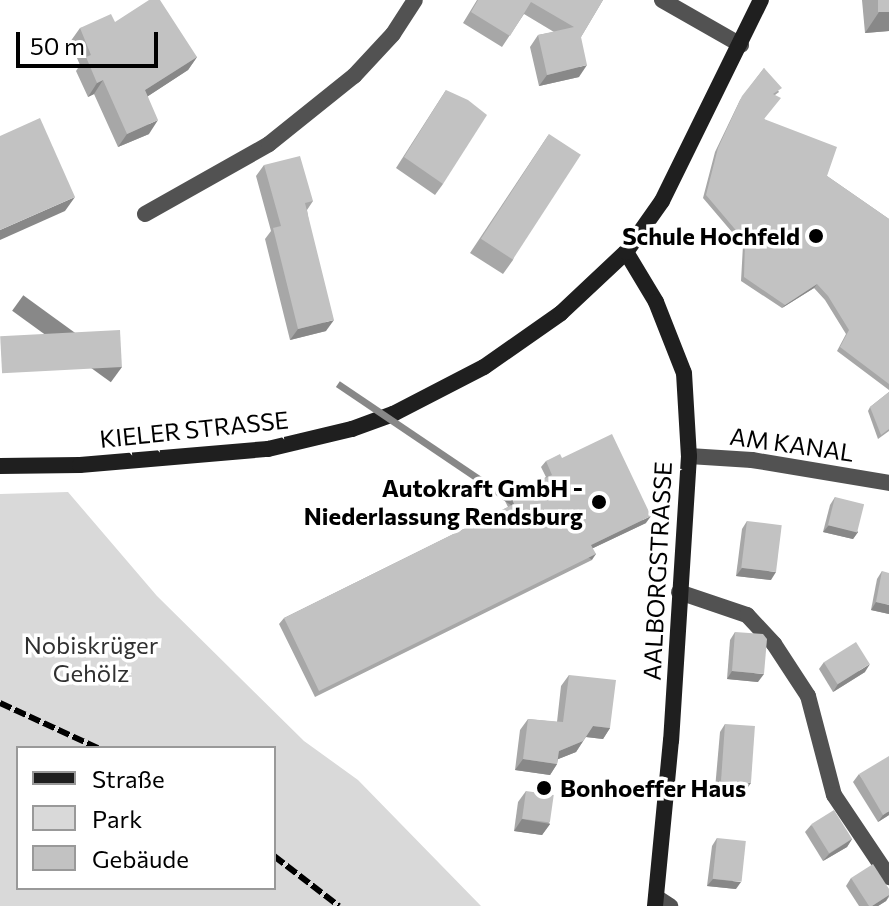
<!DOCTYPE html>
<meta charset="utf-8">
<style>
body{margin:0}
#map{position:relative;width:889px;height:906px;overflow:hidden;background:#fff;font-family:Commissioner,sans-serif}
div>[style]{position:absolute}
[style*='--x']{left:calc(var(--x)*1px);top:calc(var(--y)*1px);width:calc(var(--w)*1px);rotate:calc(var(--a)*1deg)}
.green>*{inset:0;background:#d9d9d9}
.street>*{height:16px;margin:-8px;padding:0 8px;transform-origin:8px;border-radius:8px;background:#525252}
.secondary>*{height:16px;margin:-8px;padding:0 8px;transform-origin:8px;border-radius:8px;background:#1f1f1f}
.rail>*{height:6px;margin-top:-3px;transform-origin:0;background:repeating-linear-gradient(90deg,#000 0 12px,transparent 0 16px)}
.wall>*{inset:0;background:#a7a7a7}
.shaded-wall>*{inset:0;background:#888;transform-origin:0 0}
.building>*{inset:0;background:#c2c2c2;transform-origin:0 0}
.dots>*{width:22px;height:22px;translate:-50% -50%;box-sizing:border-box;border:4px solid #fff;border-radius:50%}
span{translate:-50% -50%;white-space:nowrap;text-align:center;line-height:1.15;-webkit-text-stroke:7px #fff;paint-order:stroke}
.poi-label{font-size:24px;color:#000;font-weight:700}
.right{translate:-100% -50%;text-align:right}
.left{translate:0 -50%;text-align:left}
.street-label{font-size:24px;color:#000}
.park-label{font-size:24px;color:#303030}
.legend{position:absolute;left:16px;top:746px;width:260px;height:144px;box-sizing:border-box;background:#fff;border:2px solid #999;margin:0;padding:10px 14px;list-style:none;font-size:24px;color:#000}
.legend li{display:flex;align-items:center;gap:16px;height:40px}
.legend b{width:40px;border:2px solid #999}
.scale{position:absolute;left:16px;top:32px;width:142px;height:36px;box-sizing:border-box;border:4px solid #000;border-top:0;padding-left:10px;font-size:24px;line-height:28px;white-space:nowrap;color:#000;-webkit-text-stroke:6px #fff;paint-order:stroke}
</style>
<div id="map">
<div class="green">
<div style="clip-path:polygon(evenodd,68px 492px,157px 596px,304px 741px,358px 780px,481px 906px,0 906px,0 494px,68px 492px,274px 748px,274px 888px,18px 888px,18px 748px,274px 748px)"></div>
</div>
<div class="street">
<div style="--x:662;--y:0;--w:91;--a:29.7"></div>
<div style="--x:145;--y:214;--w:142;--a:-29.4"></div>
<div style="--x:269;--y:144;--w:109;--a:-38.7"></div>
<div style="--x:354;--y:76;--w:57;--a:-47.1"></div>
<div style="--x:393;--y:34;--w:40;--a:-57.1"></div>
<div style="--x:689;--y:456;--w:63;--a:3.6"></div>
<div style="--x:752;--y:460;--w:139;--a:9.5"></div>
<div style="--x:679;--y:592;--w:72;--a:18.7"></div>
<div style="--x:747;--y:615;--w:40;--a:47"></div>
<div style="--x:774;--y:644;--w:62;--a:56.8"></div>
<div style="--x:808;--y:696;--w:102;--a:75.3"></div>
<div style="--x:834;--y:795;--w:99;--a:56.1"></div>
<div style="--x:656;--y:897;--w:17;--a:33"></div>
</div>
<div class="secondary">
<div style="--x:626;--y:252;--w:58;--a:59"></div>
<div style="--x:656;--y:302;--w:76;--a:68.5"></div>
<div style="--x:684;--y:373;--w:83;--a:86.6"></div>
<div style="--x:689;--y:456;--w:285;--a:93.6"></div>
<div style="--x:671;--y:740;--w:167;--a:95.5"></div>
<div style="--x:0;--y:466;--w:80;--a:-0.7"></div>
<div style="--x:80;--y:465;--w:189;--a:-4.9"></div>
<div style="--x:268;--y:449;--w:86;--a:-13.4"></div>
<div style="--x:352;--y:429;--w:44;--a:-20.1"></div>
<div style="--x:393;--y:414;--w:102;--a:-27.3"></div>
<div style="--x:484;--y:367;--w:94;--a:-35"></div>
<div style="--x:561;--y:313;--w:89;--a:-43.2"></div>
<div style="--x:626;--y:252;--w:62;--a:-54.8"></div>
<div style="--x:662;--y:201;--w:224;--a:-63.8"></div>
</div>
<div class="rail">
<div style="--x:0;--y:703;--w:108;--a:24.7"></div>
<div style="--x:274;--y:856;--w:82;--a:37.6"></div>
</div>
<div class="wall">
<div style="clip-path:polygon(477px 0,603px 0,581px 37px,579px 77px,539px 86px,530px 47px,538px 35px,554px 32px,524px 14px,502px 47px,463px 23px)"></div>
<div style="clip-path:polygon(862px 0,889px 0,889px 31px,865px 33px)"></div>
<div style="clip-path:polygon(115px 22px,197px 57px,188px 70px,148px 96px,149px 134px,118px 147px,94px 94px,88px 97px,76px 71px,80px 65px,70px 42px,80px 28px)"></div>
<div style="clip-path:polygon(764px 68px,779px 92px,775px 95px,764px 119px,827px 176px,889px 219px,889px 390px,837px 351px,846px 334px,825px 300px,814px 288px,782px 308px,741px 281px,743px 245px,703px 198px,715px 152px,740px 100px)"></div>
<div style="clip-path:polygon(446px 90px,443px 184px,435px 195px,396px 168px)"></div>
<div style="clip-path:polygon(549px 134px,513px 260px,503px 274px,470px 253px)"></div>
<div style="clip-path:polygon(264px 165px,313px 201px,307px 210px,326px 331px,290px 340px,265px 239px,271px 231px,256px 176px)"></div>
<div style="clip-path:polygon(889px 392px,889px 431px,878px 439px,868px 411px,870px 407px)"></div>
<div style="clip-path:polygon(562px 458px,646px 523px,593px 548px,592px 560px,315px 697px,279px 624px,284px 618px,508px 507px,505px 501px,510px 495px,546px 477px,541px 467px,546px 461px)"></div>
<div style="clip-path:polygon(835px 497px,858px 532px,853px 539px,823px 532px,830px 505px)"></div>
<div style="clip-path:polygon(747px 521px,771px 580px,736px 576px,742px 529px)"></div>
<div style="clip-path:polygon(882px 571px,889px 614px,871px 610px,877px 579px)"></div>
<div style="clip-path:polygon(735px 632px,758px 682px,727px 679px,730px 640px)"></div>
<div style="clip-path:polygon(824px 662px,865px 672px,833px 692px,819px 669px)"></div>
<div style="clip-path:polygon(569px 675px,610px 728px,603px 739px,586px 737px,576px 752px,558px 759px,557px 764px,550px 775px,515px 770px,520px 730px,528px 719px,557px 722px,561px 686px)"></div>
<div style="clip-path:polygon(725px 724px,745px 791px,715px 789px,720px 732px)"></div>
<div style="clip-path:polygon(859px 774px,889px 815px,878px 822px,853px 782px)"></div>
<div style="clip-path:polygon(526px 791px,550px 824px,542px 835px,514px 831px,518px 802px)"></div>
<div style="clip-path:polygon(811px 825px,852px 839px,847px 847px,823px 861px,805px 832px)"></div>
<div style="clip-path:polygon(717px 838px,736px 889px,707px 886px,712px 846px)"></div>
<div style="clip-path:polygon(851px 878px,889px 889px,889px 897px,886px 901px,878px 906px,859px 906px,846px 886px)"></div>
</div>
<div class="shaded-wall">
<div style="clip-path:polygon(879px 12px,889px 12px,889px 31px,865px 33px)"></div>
<div style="clip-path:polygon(197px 57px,188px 70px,136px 104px,145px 90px)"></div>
<div style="clip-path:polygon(587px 65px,579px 77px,539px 86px,547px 75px)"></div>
<div style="clip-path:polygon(103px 80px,94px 94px,88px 97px,97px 83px)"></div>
<div style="clip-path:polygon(158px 120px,149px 134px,118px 147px,127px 134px)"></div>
<div style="clip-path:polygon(75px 197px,65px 211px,0 240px,0 230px)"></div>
<div style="clip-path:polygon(817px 284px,814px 288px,782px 308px,785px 305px)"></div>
<div style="clip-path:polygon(334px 320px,326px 331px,290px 340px,298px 329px)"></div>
<div style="left:122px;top:367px;width:19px;height:122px;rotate:126deg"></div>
<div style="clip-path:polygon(651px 516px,646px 523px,587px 551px,591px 545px)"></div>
<div style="clip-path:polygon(829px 525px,858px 532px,853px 539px,823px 532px)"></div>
<div style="left:596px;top:554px;width:7px;height:309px;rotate:124deg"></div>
<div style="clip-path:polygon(742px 568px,776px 572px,771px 580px,736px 576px)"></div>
<div style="clip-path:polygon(876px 602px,889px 605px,889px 614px,871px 610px)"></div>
<div style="clip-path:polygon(870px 664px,865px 672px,833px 692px,838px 684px)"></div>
<div style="clip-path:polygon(732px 671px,764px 674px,758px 682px,727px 679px)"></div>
<div style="clip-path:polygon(593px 726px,610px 728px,603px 739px,586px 737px)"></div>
<div style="clip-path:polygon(583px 741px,576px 752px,551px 762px,559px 751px)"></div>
<div style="clip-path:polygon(523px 759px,557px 764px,550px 775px,515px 770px)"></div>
<div style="clip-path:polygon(720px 781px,751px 783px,745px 791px,715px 789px)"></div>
<div style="clip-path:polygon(889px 811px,889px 815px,878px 822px,883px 815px)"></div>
<div style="clip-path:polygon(522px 819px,550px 824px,542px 835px,514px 831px)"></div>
<div style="clip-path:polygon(852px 839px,847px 847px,823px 861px,829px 854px)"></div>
<div style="clip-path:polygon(713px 879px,741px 882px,736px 889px,707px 886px)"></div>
<div style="clip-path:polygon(889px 895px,886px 901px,878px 906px,872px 906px)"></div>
</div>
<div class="building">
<div style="clip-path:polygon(149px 0,160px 0,197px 57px,145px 90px,158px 120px,127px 134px,103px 80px,97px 83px,86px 57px,91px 55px,80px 28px,111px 14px,115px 22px)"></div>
<div style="clip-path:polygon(478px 0,603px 0,581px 37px,587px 65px,547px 75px,538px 35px,574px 27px,531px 2px,510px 36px,471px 12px)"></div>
<div style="left:878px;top:0;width:11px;height:12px"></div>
<div style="clip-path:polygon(764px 68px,782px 88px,773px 94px,781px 98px,764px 119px,837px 147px,827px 176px,889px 219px,889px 384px,840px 347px,849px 330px,828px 296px,817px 284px,785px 305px,744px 277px,745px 241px,706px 195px,718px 148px,742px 96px)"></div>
<div style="clip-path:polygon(446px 90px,468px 100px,487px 115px,443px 184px,404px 157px)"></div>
<div style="clip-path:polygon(40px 118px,75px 197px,0 230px,0 136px)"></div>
<div style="left:549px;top:134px;width:38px;height:125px;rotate:33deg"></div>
<div style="clip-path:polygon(300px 156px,313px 201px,305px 203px,334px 320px,298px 329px,273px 228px,281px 226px,264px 165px)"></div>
<div style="left:120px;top:330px;width:37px;height:120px;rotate:87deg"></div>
<div style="clip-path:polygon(889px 392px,889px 429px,881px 435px,870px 407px)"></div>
<div style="clip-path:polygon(612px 434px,651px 516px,591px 545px,596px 554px,319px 691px,284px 618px,514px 504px,510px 495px,552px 475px,546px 461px,560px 454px,562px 458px)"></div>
<div style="left:835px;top:497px;width:30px;height:29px;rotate:14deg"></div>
<div style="left:747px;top:521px;width:35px;height:47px;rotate:7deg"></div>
<div style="clip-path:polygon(882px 571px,889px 573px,889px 605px,876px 602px)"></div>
<div style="clip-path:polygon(735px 632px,763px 634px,767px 639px,764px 674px,732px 671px)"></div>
<div style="left:856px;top:642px;width:26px;height:38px;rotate:58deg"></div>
<div style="clip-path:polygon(569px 675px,616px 680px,610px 728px,593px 726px,583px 741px,559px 751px,557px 764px,523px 759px,528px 719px,563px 722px)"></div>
<div style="left:725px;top:724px;width:30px;height:57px;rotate:4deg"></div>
<div style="clip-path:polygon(889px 756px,889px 811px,883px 815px,859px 774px)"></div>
<div style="left:526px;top:791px;width:28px;height:28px;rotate:8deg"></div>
<div style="left:834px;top:810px;width:34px;height:27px;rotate:58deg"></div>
<div style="left:717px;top:838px;width:29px;height:41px;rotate:6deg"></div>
<div style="clip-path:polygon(873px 864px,889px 889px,889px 895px,872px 906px,869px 906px,851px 878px)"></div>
</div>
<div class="dots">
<div style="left:816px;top:236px;background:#000"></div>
<div style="left:599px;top:502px;background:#000"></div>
<div style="left:544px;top:788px;background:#000"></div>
</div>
<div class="poi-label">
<span class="right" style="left:800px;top:236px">Schule Hochfeld</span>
<span class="right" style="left:583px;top:502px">Autokraft GmbH -<br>Niederlassung Rendsburg</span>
<span class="left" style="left:560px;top:788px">Bonhoeffer Haus</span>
</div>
<div class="street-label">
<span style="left:194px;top:429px;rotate:-6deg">KIELER STRASSE</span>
<span style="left:792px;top:444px;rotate:8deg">AM KANAL</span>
<span style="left:657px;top:571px;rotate:-87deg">AALBORGSTRASSE</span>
</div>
<div class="park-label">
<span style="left:91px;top:659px">Nobiskrüger<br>Gehölz</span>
</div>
<ul class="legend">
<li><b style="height:10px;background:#1f1f1f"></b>Straße</li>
<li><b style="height:22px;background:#d9d9d9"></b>Park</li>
<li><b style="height:22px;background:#c2c2c2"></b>Gebäude</li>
</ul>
<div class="scale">50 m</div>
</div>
